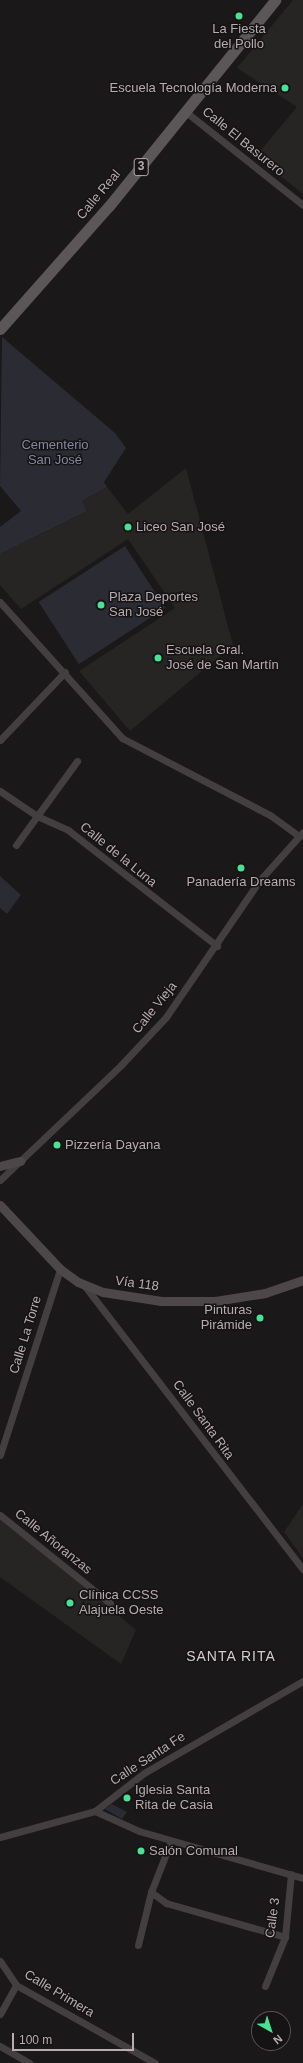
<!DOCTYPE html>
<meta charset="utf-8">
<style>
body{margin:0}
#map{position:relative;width:303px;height:2063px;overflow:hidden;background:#1a1818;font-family:Arial,sans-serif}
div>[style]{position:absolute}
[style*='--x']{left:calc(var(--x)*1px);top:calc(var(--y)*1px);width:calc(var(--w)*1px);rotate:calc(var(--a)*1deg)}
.built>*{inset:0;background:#272424}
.green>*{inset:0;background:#2a2b33;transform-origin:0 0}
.street>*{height:7px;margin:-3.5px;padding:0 3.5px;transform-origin:3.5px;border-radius:3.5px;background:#433e40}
.secondary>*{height:9px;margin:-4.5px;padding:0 4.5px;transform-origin:4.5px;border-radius:4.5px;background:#4e474a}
.primary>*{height:11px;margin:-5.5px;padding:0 5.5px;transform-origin:5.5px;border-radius:5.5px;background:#5d5658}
.dots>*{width:11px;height:11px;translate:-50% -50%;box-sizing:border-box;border:2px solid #151313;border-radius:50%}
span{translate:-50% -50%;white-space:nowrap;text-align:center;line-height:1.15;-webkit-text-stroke:3px #151313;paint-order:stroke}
.shield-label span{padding:1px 3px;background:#151313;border:1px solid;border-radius:3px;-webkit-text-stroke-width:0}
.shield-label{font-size:12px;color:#b8abb1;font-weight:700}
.poi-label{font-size:13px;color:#b8abb1}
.right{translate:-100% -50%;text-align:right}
.left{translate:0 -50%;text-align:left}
.street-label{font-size:13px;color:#b8abb1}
.park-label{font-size:13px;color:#8587a1}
.neighbourhood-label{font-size:14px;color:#d5ccd0;letter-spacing:1px}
.north{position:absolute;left:251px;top:2011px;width:40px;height:40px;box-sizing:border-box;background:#151313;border:1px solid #565052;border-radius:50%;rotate:141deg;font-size:11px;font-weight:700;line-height:16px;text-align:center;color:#b8abb1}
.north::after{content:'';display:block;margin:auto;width:14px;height:18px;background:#4ae096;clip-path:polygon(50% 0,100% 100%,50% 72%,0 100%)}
.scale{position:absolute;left:12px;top:2033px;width:122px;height:18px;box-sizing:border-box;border:2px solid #b8abb1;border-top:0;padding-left:5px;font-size:12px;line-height:14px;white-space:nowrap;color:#b8abb1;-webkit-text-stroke:3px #151313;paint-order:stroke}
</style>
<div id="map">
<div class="built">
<div style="clip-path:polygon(293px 0,303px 0,303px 194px,256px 156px,297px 107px,237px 68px)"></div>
<div style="clip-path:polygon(186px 468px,233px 645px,130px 731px,79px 671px,175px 608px,128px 539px,21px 609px,0 585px,0 554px,87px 511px,82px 501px,107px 487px,128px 514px)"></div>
<div style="clip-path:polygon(303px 1504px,303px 1558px,284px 1532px)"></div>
<div style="clip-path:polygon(0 1517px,136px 1630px,121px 1664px,0 1577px)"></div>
</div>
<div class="green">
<div style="clip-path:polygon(2px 337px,115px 433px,126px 448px,104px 482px,107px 487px,82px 501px,87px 511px,0 554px,0 527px,21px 511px,0 486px)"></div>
<div style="left:125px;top:546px;width:74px;height:103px;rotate:57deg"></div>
<div style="clip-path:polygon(0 876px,21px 895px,7px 914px,0 908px)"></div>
<div style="clip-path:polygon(112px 1804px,127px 1812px,122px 1819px,105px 1809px)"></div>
</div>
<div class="street">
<div style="--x:186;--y:112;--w:149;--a:38.5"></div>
<div style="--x:0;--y:602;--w:183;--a:48.1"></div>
<div style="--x:122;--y:738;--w:167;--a:27.5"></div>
<div style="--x:270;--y:815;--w:34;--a:36"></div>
<div style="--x:0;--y:740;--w:94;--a:-46.3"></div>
<div style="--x:0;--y:791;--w:45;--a:34"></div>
<div style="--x:37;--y:816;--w:34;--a:24"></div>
<div style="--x:68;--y:830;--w:189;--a:37.9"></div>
<div style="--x:16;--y:845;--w:104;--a:-54"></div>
<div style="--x:0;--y:1180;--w:167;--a:-43.5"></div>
<div style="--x:121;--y:1065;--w:66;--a:-46.8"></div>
<div style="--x:166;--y:1017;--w:165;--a:-55.6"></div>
<div style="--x:259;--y:881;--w:66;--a:-48.1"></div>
<div style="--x:84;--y:1285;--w:359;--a:52.4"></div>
<div style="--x:0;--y:1455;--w:195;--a:-72.1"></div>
<div style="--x:0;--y:1515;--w:141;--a:38.7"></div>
<div style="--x:95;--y:1811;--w:48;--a:24.4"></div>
<div style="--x:139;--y:1831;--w:171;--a:16"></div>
<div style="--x:0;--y:1837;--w:98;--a:-15.3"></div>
<div style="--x:95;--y:1811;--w:62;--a:-37.8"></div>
<div style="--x:144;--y:1773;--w:184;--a:-30.1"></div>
<div style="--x:151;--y:1892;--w:19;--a:36"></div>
<div style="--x:166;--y:1903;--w:124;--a:15.9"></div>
<div style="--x:138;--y:1945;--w:55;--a:-76.2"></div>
<div style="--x:151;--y:1892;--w:55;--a:-68.6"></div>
<div style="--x:0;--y:1961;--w:29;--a:56"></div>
<div style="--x:16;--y:1985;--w:159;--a:29.3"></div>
<div style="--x:265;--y:1986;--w:53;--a:-67.8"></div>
<div style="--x:285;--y:1937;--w:63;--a:-84.6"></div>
<div style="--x:0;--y:2014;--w:33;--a:-61"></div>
<div style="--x:0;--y:2046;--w:34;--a:30"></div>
</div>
<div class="secondary">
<div style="--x:0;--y:1166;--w:21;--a:-14"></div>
<div style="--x:0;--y:1205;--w:88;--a:46.8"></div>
<div style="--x:60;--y:1269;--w:22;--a:36"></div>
<div style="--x:78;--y:1282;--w:27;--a:22"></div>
<div style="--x:103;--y:1292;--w:59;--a:8.8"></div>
<div style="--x:161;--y:1301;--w:54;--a:0"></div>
<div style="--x:215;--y:1301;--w:51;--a:-9.1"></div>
<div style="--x:265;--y:1293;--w:40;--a:-18.9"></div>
</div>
<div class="primary">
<div style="--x:0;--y:329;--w:164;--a:-48.5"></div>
<div style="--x:109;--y:206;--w:265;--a:-51.1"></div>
</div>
<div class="dots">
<div style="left:239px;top:16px;background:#4ae096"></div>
<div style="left:285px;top:88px;background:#4ae096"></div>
<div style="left:128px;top:527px;background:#4ae096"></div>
<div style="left:101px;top:605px;background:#4ae096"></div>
<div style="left:158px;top:658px;background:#4ae096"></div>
<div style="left:241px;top:868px;background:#4ae096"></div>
<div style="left:57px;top:1145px;background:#4ae096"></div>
<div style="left:260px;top:1318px;background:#4ae096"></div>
<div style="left:70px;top:1603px;background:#4ae096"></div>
<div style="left:127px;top:1798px;background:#4ae096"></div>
<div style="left:141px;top:1851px;background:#4ae096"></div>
</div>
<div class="shield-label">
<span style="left:141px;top:167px">3</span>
</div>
<div class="poi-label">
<span style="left:239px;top:37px">La Fiesta<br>del Pollo</span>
<span class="right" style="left:277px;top:88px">Escuela Tecnología Moderna</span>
<span class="left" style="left:136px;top:527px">Liceo San José</span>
<span class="left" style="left:109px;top:605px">Plaza Deportes<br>San José</span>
<span class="left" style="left:166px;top:658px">Escuela Gral.<br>José de San Martín</span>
<span style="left:241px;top:882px">Panadería Dreams</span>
<span class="left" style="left:65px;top:1145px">Pizzería Dayana</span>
<span class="right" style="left:252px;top:1318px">Pinturas<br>Pirámide</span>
<span class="left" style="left:79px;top:1603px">Clínica CCSS<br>Alajuela Oeste</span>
<span class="left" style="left:135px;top:1798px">Iglesia Santa<br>Rita de Casia</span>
<span class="left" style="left:149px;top:1851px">Salón Comunal</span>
</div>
<div class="street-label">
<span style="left:243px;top:142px;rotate:39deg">Calle El Basurero</span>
<span style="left:99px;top:195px;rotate:-50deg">Calle Real</span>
<span style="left:118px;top:855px;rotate:39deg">Calle de la Luna</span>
<span style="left:155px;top:1008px;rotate:-51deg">Calle Vieja</span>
<span style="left:137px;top:1284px;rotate:8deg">Vía 118</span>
<span style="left:26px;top:1335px;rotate:-73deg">Calle La Torre</span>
<span style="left:203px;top:1420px;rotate:54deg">Calle Santa Rita</span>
<span style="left:53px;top:1542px;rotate:39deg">Calle Añoranzas</span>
<span style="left:148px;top:1759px;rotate:-33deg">Calle Santa Fe</span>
<span style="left:273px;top:1918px;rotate:-82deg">Calle 3</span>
<span style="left:59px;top:1994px;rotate:31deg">Calle Primera</span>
</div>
<div class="park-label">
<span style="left:55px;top:453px">Cementerio<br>San José</span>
</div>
<div class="neighbourhood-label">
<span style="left:231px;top:1656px">SANTA RITA</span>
</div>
<div class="north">N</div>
<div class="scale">100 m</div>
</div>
